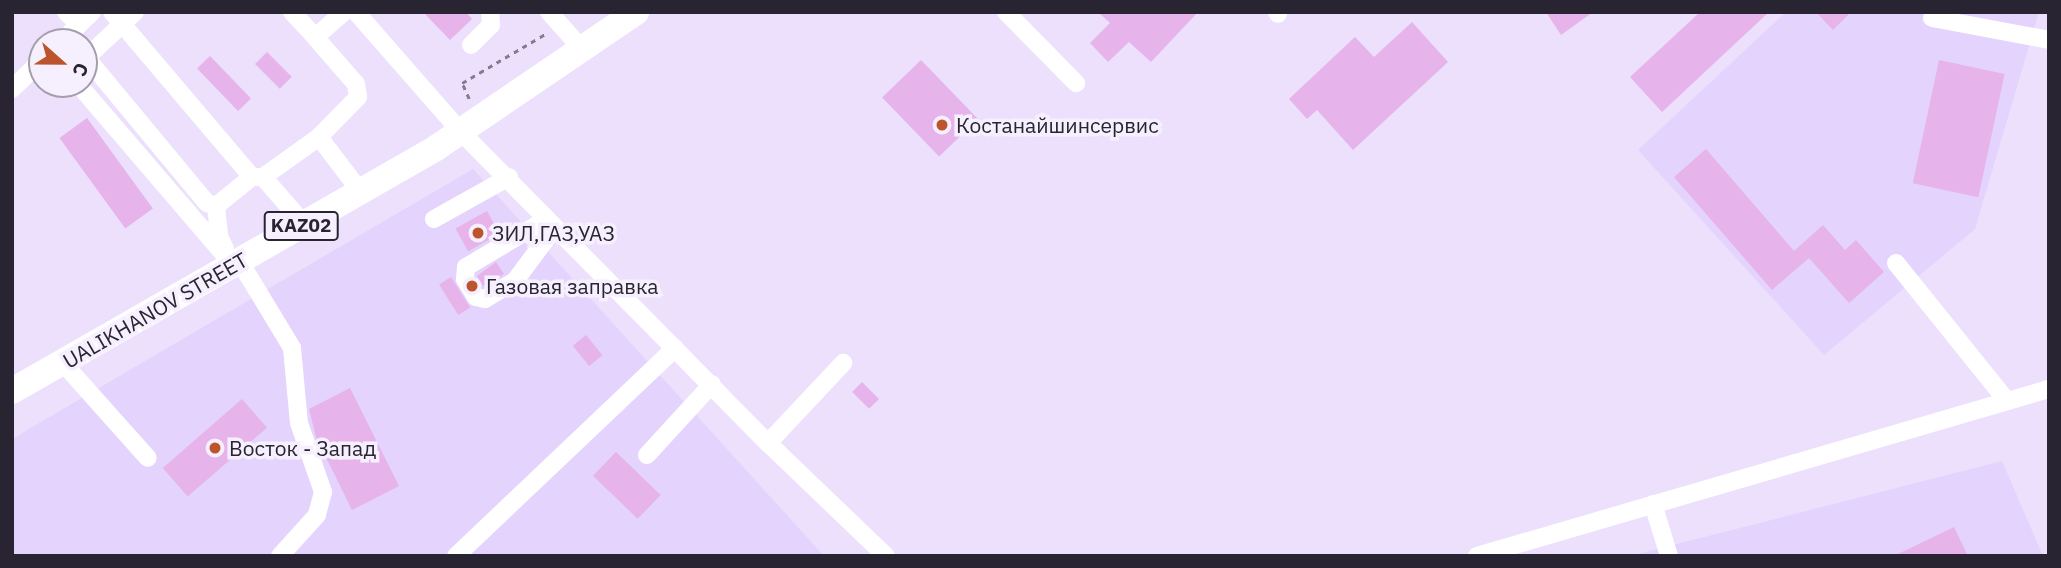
<!DOCTYPE html>
<meta charset="utf-8">
<style>
body{margin:0}
#map{position:relative;width:2061px;height:568px;overflow:hidden;background:#ece0fc;font-family:"IBM Plex Sans",sans-serif}
div>[style]{position:absolute}
[style*='--x']{left:calc(var(--x)*1px);top:calc(var(--y)*1px);width:calc(var(--w)*1px);rotate:calc(var(--a)*1deg)}
.built>*{inset:0;background:#e4d3fc}
.building>*{inset:0;background:#e6b3eb;transform-origin:0 0}
.path>*{height:2.5px;margin-top:-1.25px;transform-origin:0;background:repeating-linear-gradient(90deg,#837b8f 0 5px,transparent 0 10px)}
.minor>*{height:18px;margin:-9px;padding:0 9px;transform-origin:9px;border-radius:9px;background:#fff}
.highway>*{height:26px;margin:-13px;padding:0 13px;transform-origin:13px;border-radius:13px;background:#fff}
.dots>*{width:19px;height:19px;translate:-50% -50%;box-sizing:border-box;border:4px solid #f6f0fe;border-radius:50%}
span{translate:-50% -50%;white-space:nowrap;text-align:center;line-height:1.15;-webkit-text-stroke:7px #f6f0fe;paint-order:stroke}
.shield-label span{padding:2px 5px;background:#f6f0fe;border:2px solid;border-radius:5px;-webkit-text-stroke-width:0}
.shield-label{font-size:19px;color:#292431;font-weight:700}
.poi-label{font-size:21px;color:#292431}
.left{translate:0 -50%;text-align:left}
.street-label{font-size:21px;color:#292431}
.frame{position:absolute;inset:0;border:14px solid #292431;pointer-events:none}
.north{position:absolute;left:28px;top:28px;width:70px;height:70px;box-sizing:border-box;background:#f6f0fe;border:2px solid #a49eac;border-radius:50%;rotate:111deg;font-size:19px;font-weight:700;line-height:28px;text-align:center;color:#292431}
.north::after{content:'';display:block;margin:auto;width:24px;height:32px;background:#bc542c;clip-path:polygon(50% 0,100% 100%,50% 72%,0 100%)}
</style>
<div id="map">
<div class="built">
<div style="clip-path:polygon(1786px 12px,2039px 12px,1975px 229px,1824px 355px,1638px 150px)"></div>
<div style="clip-path:polygon(473px 169px,824px 556px,12px 556px,12px 439px)"></div>
<div style="clip-path:polygon(2002px 461px,2043px 556px,1630px 556px)"></div>
</div>
<div class="building">
<div style="clip-path:polygon(423px 12px,466px 12px,472px 19px,450px 40px)"></div>
<div style="clip-path:polygon(1098px 12px,1198px 12px,1151px 62px,1129px 42px,1108px 62px,1090px 43px,1110px 23px)"></div>
<div style="clip-path:polygon(1546px 12px,1593px 12px,1561px 35px)"></div>
<div style="clip-path:polygon(1700px 12px,1769px 12px,1662px 112px,1630px 77px)"></div>
<div style="clip-path:polygon(1816px 12px,1851px 12px,1833px 30px)"></div>
<div style="clip-path:polygon(1412px 22px,1448px 62px,1353px 150px,1317px 110px,1307px 119px,1289px 99px,1355px 37px,1374px 57px)"></div>
<div style="left:267px;top:52px;width:35px;height:17px;rotate:45deg"></div>
<div style="left:210px;top:56px;width:59px;height:18px;rotate:46deg"></div>
<div style="left:921px;top:60px;width:82px;height:54px;rotate:46deg"></div>
<div style="left:1939px;top:60px;width:67px;height:126px;rotate:12deg"></div>
<div style="left:87px;top:118px;width:112px;height:34px;rotate:54deg"></div>
<div style="clip-path:polygon(1706px 149px,1794px 251px,1823px 225px,1845px 250px,1856px 240px,1884px 272px,1849px 303px,1809px 258px,1772px 290px,1674px 177px)"></div>
<div style="left:487px;top:211px;width:26px;height:36px;rotate:61deg"></div>
<div style="clip-path:polygon(496px 262px,504px 274px,483px 286px,477px 276px)"></div>
<div style="left:451px;top:277px;width:36px;height:14px;rotate:58deg"></div>
<div style="left:586px;top:335px;width:26px;height:17px;rotate:51deg"></div>
<div style="left:862px;top:382px;width:24px;height:14px;rotate:45deg"></div>
<div style="clip-path:polygon(350px 388px,399px 486px,352px 510px,316px 437px,309px 409px)"></div>
<div style="left:242px;top:399px;width:38px;height:105px;rotate:49deg"></div>
<div style="left:616px;top:452px;width:62px;height:33px;rotate:44deg"></div>
<div style="clip-path:polygon(1954px 527px,1968px 556px,1894px 556px)"></div>
</div>
<div class="path">
<div style="--x:469;--y:99;--w:17;--a:-114"></div>
<div style="--x:462;--y:83;--w:99;--a:-30.5"></div>
</div>
<div class="minor">
<div style="--x:66;--y:12;--w:18;--a:45"></div>
<div style="--x:112;--y:12;--w:216;--a:49.7"></div>
<div style="--x:252;--y:177;--w:11;--a:0"></div>
<div style="--x:263;--y:177;--w:69;--a:-35.5"></div>
<div style="--x:292;--y:12;--w:34;--a:47"></div>
<div style="--x:344;--y:12;--w:38;--a:139"></div>
<div style="--x:315;--y:37;--w:62;--a:48.9"></div>
<div style="--x:356;--y:84;--w:13;--a:81"></div>
<div style="--x:358;--y:97;--w:56;--a:134.3"></div>
<div style="--x:319;--y:137;--w:68;--a:52.8"></div>
<div style="--x:356;--y:12;--w:159;--a:48.8"></div>
<div style="--x:461;--y:132;--w:437;--a:45.4"></div>
<div style="--x:768;--y:443;--w:163;--a:43.8"></div>
<div style="--x:549;--y:12;--w:50;--a:48.3"></div>
<div style="--x:1006;--y:12;--w:100;--a:45.4"></div>
<div style="--x:1277;--y:12;--w:2;--a:63"></div>
<div style="--x:1932;--y:18;--w:119;--a:10.6"></div>
<div style="--x:61;--y:42;--w:43;--a:-44.1"></div>
<div style="--x:471;--y:45;--w:28;--a:-45"></div>
<div style="--x:491;--y:25;--w:13;--a:-94"></div>
<div style="--x:84;--y:55;--w:192;--a:50.3"></div>
<div style="--x:207;--y:203;--w:9;--a:18"></div>
<div style="--x:216;--y:206;--w:46;--a:-38.9"></div>
<div style="--x:86;--y:58;--w:67;--a:-43.2"></div>
<div style="--x:78;--y:84;--w:238;--a:49.4"></div>
<div style="--x:12;--y:89;--w:42;--a:-44"></div>
<div style="--x:263;--y:177;--w:62;--a:48.9"></div>
<div style="--x:216;--y:206;--w:30;--a:84"></div>
<div style="--x:219;--y:236;--w:14;--a:65"></div>
<div style="--x:434;--y:219;--w:86;--a:-29.2"></div>
<div style="--x:547;--y:219;--w:94;--a:149.3"></div>
<div style="--x:466;--y:267;--w:12;--a:95"></div>
<div style="--x:465;--y:279;--w:21;--a:59"></div>
<div style="--x:476;--y:297;--w:9;--a:13"></div>
<div style="--x:485;--y:299;--w:35;--a:-31"></div>
<div style="--x:515;--y:281;--w:67;--a:-53.5"></div>
<div style="--x:240;--y:262;--w:100;--a:58.8"></div>
<div style="--x:292;--y:348;--w:75;--a:84.7"></div>
<div style="--x:299;--y:423;--w:73;--a:70.8"></div>
<div style="--x:323;--y:492;--w:24;--a:105"></div>
<div style="--x:317;--y:515;--w:55;--a:132.1"></div>
<div style="--x:1896;--y:263;--w:177;--a:51.2"></div>
<div style="--x:63;--y:363;--w:127;--a:48.2"></div>
<div style="--x:768;--y:443;--w:110;--a:-46.8"></div>
<div style="--x:647;--y:455;--w:96;--a:-47.5"></div>
<div style="--x:1653;--y:504;--w:54;--a:72.9"></div>
<div style="--x:456;--y:556;--w:302;--a:-43.5"></div>
<div style="--x:1477;--y:556;--w:596;--a:-16.28"></div>
</div>
<div class="highway">
<div style="--x:12;--y:391;--w:489;--a:-29.8"></div>
<div style="--x:436;--y:148;--w:242;--a:-34.2"></div>
</div>
<div class="dots">
<div style="left:942px;top:125px;background:#bc542c"></div>
<div style="left:478px;top:233px;background:#bc542c"></div>
<div style="left:472px;top:286px;background:#bc542c"></div>
<div style="left:215px;top:448px;background:#bc542c"></div>
</div>
<div class="shield-label">
<span style="left:301px;top:226px">KАZ02</span>
</div>
<div class="poi-label">
<span class="left" style="left:956px;top:125px">Костанайшинсервис</span>
<span class="left" style="left:492px;top:233px">ЗИЛ,ГАЗ,УАЗ</span>
<span class="left" style="left:486px;top:286px">Газовая заправка</span>
<span class="left" style="left:229px;top:448px">Восток - Запад</span>
</div>
<div class="street-label">
<span style="left:155px;top:310px;rotate:-30deg">UALIKHANOV STREET</span>
</div>
<div class="frame"></div>
<div class="north">С</div>
</div>
